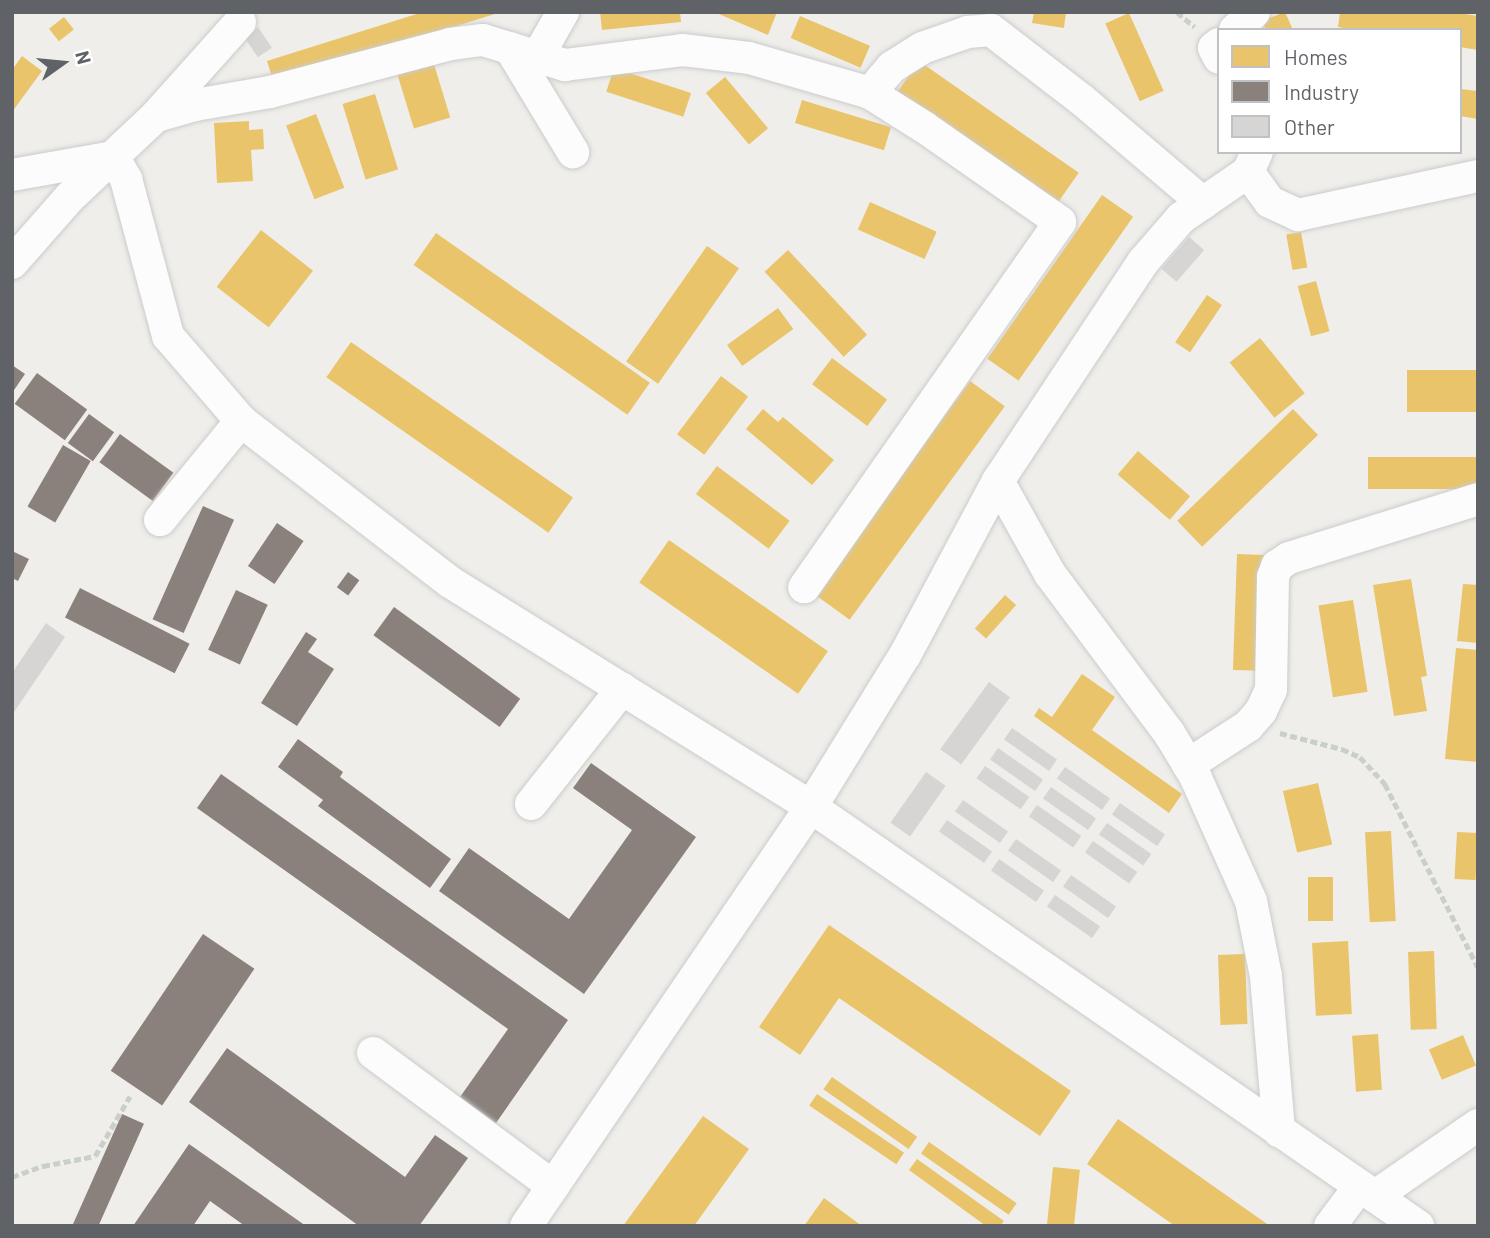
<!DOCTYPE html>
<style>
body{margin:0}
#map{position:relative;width:1490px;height:1238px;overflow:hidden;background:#efeeea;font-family:Barlow,sans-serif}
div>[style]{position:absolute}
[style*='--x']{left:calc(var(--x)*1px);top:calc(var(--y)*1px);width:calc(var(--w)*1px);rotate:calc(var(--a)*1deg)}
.homes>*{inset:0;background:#e9c46a;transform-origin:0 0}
.industry>*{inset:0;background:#8a817c;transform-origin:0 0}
.building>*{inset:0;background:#d6d5d3;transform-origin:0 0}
.path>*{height:4.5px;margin-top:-2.25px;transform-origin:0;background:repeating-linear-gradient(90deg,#cacfcc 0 7px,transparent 0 10.5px)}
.roads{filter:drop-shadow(0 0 2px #cbcccc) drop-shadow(0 0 2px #cbcccc)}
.minor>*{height:32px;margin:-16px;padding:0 16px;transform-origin:16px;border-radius:16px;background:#fdfcfc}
span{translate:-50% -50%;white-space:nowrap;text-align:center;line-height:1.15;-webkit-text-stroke:7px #fff;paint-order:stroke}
.frame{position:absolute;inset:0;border:14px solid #5f6368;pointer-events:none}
.legend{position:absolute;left:1217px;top:28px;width:245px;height:126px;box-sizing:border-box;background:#fff;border:2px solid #bfc1c3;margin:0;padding:9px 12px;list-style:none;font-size:21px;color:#5f6368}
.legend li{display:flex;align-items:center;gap:14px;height:35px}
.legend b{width:35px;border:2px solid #bfc1c3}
.north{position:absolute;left:28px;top:28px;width:70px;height:70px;-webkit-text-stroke:5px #fff;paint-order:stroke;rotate:75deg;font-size:19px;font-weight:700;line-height:28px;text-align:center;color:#5f6368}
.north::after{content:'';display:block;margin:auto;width:24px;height:32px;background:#5f6368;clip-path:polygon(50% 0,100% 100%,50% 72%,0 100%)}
</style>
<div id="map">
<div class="homes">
<div style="clip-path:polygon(423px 12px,498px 13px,274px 83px,267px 61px)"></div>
<div style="clip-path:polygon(600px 12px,680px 12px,681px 22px,602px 30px)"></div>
<div style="clip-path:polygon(714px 12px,777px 12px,768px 35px)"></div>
<div style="clip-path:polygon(1034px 12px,1066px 12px,1064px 28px,1032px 23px)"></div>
<div style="clip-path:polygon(1285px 12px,1293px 30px,1266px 30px,1262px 21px)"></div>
<div style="clip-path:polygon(1340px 12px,1453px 12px,1478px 16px,1478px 50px,1460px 47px,1460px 30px,1355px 30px,1338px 27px)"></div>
<div style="left:1129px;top:13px;width:85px;height:26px;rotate:66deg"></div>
<div style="left:800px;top:16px;width:76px;height:24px;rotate:23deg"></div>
<div style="left:64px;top:17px;width:16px;height:19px;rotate:52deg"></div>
<div style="clip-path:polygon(22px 56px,42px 71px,12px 112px,12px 70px)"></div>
<div style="left:433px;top:61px;width:59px;height:38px;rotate:73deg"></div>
<div style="left:919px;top:61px;width:195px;height:40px;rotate:35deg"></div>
<div style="left:614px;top:68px;width:81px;height:25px;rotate:18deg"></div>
<div style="left:725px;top:77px;width:67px;height:25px;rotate:50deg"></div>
<div style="clip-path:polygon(1460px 89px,1478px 91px,1478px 119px,1460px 116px)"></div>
<div style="left:375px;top:94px;width:79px;height:34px;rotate:73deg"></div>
<div style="left:802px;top:100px;width:93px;height:24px;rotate:17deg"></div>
<div style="left:316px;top:114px;width:79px;height:32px;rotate:69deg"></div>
<div style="clip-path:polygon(249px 121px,249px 130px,263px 129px,264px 149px,251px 150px,253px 181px,217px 183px,214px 123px)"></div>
<div style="left:1102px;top:195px;width:38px;height:200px;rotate:35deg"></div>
<div style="left:870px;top:202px;width:73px;height:30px;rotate:24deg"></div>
<div style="left:261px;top:230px;width:66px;height:72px;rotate:38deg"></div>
<div style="left:1301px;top:232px;width:36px;height:15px;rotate:80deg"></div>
<div style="left:436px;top:233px;width:261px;height:39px;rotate:35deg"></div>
<div style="left:707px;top:246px;width:39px;height:141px;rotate:35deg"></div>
<div style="left:788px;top:250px;width:116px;height:32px;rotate:47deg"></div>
<div style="left:1316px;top:281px;width:52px;height:19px;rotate:75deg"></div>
<div style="left:1207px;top:295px;width:18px;height:57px;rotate:34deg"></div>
<div style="left:778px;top:308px;width:26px;height:63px;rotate:54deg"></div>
<div style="left:1260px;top:338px;width:71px;height:39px;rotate:51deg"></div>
<div style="left:351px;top:342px;width:271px;height:43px;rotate:35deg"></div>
<div style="left:832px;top:358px;width:69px;height:33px;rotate:37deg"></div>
<div style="left:1478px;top:370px;width:42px;height:71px;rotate:90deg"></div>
<div style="left:721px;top:376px;width:34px;height:73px;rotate:37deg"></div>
<div style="left:970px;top:381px;width:43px;height:264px;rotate:36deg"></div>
<div style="clip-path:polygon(763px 409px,778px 422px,783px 417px,834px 460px,812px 485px,746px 429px)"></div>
<div style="left:1293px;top:409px;width:36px;height:161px;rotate:46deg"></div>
<div style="left:1138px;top:451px;width:69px;height:31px;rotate:41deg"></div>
<div style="left:1478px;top:457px;width:32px;height:110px;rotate:90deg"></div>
<div style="left:717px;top:466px;width:91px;height:35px;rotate:37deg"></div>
<div style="left:669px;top:540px;width:194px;height:52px;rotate:35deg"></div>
<div style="left:1237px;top:554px;width:27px;height:116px;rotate:2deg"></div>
<div style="clip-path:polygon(1411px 579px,1427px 676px,1421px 677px,1427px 711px,1394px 716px,1373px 585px)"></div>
<div style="clip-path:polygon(1463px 584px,1478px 585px,1478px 643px,1457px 641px)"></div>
<div style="left:1005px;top:595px;width:15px;height:45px;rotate:42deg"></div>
<div style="left:1353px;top:600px;width:93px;height:35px;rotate:81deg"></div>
<div style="clip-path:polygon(1456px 648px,1478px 650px,1478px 762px,1445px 759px)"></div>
<div style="clip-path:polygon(1082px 674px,1115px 697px,1092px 730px,1182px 794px,1169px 813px,1034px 716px,1039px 708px,1052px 717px)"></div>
<div style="left:1318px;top:783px;width:63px;height:36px;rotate:77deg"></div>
<div style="left:1391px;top:831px;width:90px;height:26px;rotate:87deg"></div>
<div style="left:1457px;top:832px;width:21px;height:47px;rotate:3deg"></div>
<div style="left:1308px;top:877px;width:25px;height:44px"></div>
<div style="clip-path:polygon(829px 925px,1071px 1091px,1040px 1136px,839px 998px,800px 1055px,759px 1027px)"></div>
<div style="left:1348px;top:941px;width:73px;height:36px;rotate:87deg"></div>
<div style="left:1434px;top:951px;width:78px;height:26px;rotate:88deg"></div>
<div style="left:1245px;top:954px;width:70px;height:27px;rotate:88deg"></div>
<div style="left:1378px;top:1034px;width:56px;height:26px;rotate:86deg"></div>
<div style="left:1463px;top:1035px;width:33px;height:37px;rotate:67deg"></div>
<div style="left:832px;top:1077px;width:104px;height:15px;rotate:35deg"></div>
<div style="left:817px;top:1094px;width:105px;height:14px;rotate:34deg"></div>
<div style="clip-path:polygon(703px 1116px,749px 1149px,694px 1226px,623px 1226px)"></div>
<div style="clip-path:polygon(1118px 1119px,1270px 1226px,1175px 1226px,1087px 1164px)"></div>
<div style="left:929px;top:1142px;width:107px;height:14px;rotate:35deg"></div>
<div style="clip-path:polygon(917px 1159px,1004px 1221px,1000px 1226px,986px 1226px,909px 1170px)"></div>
<div style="left:1053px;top:1167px;width:27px;height:59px;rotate:6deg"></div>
<div style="clip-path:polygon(824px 1198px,862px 1226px,804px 1226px)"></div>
</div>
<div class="industry">
<div style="clip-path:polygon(12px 365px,25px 374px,12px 393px)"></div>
<div style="left:37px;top:373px;width:62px;height:38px;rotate:36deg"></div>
<div style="left:89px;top:414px;width:31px;height:36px;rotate:36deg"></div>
<div style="left:120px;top:434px;width:66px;height:35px;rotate:36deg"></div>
<div style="left:63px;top:445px;width:32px;height:71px;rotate:30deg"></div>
<div style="left:203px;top:506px;width:34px;height:124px;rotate:24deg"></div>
<div style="left:277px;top:523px;width:32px;height:52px;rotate:34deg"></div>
<div style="clip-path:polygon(12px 551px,29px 559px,18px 581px,12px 578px)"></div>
<div style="left:348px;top:572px;width:14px;height:19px;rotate:36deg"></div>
<div style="left:80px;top:588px;width:123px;height:33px;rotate:27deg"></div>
<div style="left:236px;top:590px;width:35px;height:66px;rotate:25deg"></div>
<div style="left:394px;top:607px;width:156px;height:35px;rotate:36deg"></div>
<div style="clip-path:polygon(306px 632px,317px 639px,308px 652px,334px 669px,297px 726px,261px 703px)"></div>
<div style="clip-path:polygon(298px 739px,343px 772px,340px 777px,451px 859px,430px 888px,318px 806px,323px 800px,278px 767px)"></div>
<div style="clip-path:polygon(591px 763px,696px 837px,584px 994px,439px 891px,469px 848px,569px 919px,632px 830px,573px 788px)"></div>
<div style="clip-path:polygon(221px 774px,568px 1020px,496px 1123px,460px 1097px,508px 1029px,197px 808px)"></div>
<div style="left:203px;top:934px;width:62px;height:165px;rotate:34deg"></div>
<div style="clip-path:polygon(227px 1048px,405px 1177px,435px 1135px,468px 1158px,419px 1226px,359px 1226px,189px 1102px)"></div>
<div style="left:122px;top:1114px;width:24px;height:124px;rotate:24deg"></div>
<div style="clip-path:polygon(189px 1144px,306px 1226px,245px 1226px,210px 1201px,193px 1226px,133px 1226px)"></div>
</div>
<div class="building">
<div style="left:258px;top:27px;width:25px;height:17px;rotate:56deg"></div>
<div style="left:1189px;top:237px;width:20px;height:42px;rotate:41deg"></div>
<div style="clip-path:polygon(46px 623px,65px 637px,12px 715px,12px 673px)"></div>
<div style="left:989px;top:682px;width:26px;height:83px;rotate:36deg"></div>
<div style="left:1012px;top:728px;width:55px;height:14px;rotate:35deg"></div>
<div style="left:998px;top:748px;width:55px;height:14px;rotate:35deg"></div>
<div style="left:985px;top:766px;width:54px;height:15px;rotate:35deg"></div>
<div style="left:1065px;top:767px;width:55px;height:14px;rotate:35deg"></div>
<div style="left:926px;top:772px;width:24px;height:62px;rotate:35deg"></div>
<div style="left:1051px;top:787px;width:55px;height:14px;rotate:35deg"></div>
<div style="left:963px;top:800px;width:55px;height:14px;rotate:35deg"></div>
<div style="left:1120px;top:803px;width:55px;height:14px;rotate:35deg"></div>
<div style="left:1037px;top:805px;width:54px;height:14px;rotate:35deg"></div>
<div style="left:947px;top:820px;width:55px;height:14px;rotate:35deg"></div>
<div style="left:1107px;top:823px;width:54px;height:14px;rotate:35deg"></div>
<div style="left:1016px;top:839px;width:55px;height:14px;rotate:35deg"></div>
<div style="left:1093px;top:841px;width:54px;height:14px;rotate:35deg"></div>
<div style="left:999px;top:859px;width:55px;height:14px;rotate:35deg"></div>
<div style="left:1071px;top:875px;width:55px;height:14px;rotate:35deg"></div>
<div style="left:1055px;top:895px;width:55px;height:14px;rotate:35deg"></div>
</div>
<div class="path">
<div style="--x:1177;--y:12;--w:23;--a:40"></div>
<div style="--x:1280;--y:733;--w:64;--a:14.5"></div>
<div style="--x:1342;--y:749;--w:20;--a:24"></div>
<div style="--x:1360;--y:757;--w:37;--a:47"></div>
<div style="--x:1385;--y:784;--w:205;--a:63.1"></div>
<div style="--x:12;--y:1177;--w:33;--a:-20"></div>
<div style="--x:43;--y:1166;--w:53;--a:-10.9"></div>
<div style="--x:95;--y:1156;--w:69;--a:-59.7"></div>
</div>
<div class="roads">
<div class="minor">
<div style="--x:1235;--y:30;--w:26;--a:-43"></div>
<div style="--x:1219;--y:44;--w:6;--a:141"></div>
<div style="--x:1214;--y:48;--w:11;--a:63"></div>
<div style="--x:510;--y:48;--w:122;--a:58.8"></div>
<div style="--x:538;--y:56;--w:51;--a:-60.4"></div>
<div style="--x:870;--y:93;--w:34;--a:-50"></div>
<div style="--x:892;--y:67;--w:36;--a:-32"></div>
<div style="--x:922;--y:48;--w:49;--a:-19.2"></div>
<div style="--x:968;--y:32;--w:23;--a:-5"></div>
<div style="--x:991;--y:30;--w:115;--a:37.6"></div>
<div style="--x:1082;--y:100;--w:159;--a:40.4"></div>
<div style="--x:156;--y:116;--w:126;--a:-48.2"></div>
<div style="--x:113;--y:157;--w:26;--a:59"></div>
<div style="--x:126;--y:179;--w:163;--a:75"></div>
<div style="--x:168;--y:336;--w:112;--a:49.3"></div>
<div style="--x:241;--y:421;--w:264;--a:37.6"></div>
<div style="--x:450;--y:582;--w:425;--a:31.9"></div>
<div style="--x:811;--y:807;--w:179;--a:-58.3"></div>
<div style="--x:905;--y:655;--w:197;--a:-61.9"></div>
<div style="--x:998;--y:481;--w:263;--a:-56.5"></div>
<div style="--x:1143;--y:262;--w:58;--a:-49.2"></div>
<div style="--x:1181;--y:218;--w:81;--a:-34.5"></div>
<div style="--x:1248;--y:172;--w:22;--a:-66"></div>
<div style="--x:1248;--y:172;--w:37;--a:54"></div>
<div style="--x:1270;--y:202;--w:31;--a:25"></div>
<div style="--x:1298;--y:215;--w:184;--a:-12.2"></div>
<div style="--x:12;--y:175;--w:103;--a:-10.1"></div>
<div style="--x:12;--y:263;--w:88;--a:-48.7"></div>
<div style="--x:70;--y:197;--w:118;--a:-43.3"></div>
<div style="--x:156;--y:116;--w:41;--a:-15.8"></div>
<div style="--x:195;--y:105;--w:76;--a:-9.8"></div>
<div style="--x:270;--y:92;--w:186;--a:-14.9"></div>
<div style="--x:450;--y:44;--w:33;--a:-7"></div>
<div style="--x:483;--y:40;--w:86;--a:17"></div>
<div style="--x:565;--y:65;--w:118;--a:-7.3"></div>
<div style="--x:682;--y:50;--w:67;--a:6.8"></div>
<div style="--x:749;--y:58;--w:126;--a:16.1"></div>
<div style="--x:870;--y:93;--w:64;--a:32.2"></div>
<div style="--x:924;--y:127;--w:166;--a:34.9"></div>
<div style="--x:1060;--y:222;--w:446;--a:125"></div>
<div style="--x:998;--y:481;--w:107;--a:60.8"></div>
<div style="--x:1050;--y:574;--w:199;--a:53.2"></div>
<div style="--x:1169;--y:733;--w:50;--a:58.8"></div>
<div style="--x:1195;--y:776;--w:137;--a:65.9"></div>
<div style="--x:1251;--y:901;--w:76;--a:78.7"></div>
<div style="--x:1266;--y:976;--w:156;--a:85.2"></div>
<div style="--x:160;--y:520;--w:128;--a:-50.7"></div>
<div style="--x:1188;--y:765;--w:72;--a:-33"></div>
<div style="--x:1248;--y:726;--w:20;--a:-49"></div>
<div style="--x:1261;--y:711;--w:23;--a:-65"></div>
<div style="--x:1271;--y:690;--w:113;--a:-89"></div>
<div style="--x:1273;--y:577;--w:12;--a:-70"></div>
<div style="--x:1277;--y:566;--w:14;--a:-34"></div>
<div style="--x:1289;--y:558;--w:198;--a:-17.3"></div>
<div style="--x:531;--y:804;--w:147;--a:-51.6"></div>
<div style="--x:373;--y:1053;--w:224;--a:36.5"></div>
<div style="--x:1375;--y:1196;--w:125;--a:-34.6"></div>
<div style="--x:526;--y:1226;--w:507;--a:-55.78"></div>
<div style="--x:811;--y:807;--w:738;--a:34.62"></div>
<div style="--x:1330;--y:1226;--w:50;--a:-53.1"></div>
</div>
</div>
<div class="frame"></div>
<ul class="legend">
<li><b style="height:19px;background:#e9c46a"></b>Homes</li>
<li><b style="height:19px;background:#8a817c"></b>Industry</li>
<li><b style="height:19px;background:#d6d5d3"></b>Other</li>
</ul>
<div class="north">N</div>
</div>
